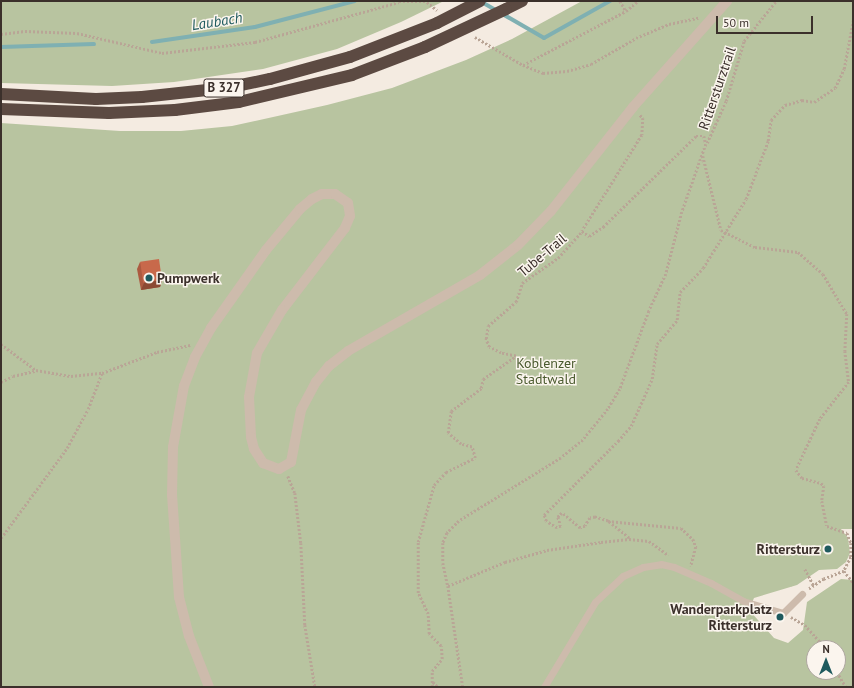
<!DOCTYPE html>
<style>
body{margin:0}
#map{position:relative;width:854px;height:688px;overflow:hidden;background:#f4ebe1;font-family:"PT Sans",sans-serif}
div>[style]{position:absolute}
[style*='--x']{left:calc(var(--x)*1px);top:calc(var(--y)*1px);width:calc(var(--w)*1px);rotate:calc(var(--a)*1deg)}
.green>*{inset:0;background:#b8c4a0}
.stream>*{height:4px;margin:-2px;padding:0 2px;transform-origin:2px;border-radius:2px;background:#7fb0b2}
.path>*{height:2.5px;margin-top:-1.25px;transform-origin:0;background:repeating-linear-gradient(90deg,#b9a596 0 2px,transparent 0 4px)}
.lane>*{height:7px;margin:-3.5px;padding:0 3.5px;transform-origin:3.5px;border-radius:3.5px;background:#cdbbac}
.street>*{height:10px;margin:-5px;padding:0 5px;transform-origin:5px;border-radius:5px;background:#cdbbac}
.highway>*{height:12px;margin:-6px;padding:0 6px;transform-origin:6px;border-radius:6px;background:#5c4a42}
.highway-bridge>*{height:12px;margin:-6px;padding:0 6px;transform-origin:6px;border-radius:6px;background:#5c4a42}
.wall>*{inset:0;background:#ac5a40}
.shaded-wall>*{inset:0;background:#8c4a34}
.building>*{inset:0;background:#c8694b;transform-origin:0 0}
.dots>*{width:11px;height:11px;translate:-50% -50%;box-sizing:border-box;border:2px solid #fbf5ee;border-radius:50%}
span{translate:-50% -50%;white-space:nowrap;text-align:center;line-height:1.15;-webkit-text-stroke:3px #fbf5ee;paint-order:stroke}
.shield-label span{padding:1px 3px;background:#fbf5ee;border:1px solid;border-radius:3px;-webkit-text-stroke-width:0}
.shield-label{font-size:13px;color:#3b302b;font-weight:700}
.street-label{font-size:14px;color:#3b302b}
.poi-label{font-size:14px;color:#3b302b;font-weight:700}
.left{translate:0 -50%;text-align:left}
.right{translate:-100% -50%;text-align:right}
.park-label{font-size:14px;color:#4a5a2e}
.water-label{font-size:15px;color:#1f5a5e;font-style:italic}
.frame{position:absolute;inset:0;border:2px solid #3b302b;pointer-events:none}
.north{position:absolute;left:806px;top:640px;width:40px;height:40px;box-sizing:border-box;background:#fbf5ee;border:1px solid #aea6a0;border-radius:50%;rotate:0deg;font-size:11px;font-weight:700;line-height:16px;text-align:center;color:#3b302b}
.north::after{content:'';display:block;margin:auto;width:14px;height:18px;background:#1f5a5e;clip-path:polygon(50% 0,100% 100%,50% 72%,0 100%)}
.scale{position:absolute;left:716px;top:16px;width:97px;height:18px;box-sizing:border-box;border:2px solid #3b302b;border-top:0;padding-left:5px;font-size:12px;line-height:14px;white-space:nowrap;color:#3b302b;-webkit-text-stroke:3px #fbf5ee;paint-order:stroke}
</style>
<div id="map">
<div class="green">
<div style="clip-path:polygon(1px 1px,444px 1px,401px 22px,337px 49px,263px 69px,174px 82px,112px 86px,1px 83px)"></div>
<div style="clip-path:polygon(evenodd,582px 1px,853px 1px,853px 529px,841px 529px,848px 538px,850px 553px,846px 562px,837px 569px,819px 570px,797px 585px,754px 598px,749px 610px,774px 638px,788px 643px,803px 630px,807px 602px,841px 579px,853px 580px,853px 687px,1px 687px,1px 123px,120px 131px,181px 131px,232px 126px,327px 105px,392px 88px,466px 60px,512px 39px,582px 1px,814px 648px,838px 648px,838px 672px,814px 672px,814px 648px)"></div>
</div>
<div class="stream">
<div style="--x:480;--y:1;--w:74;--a:30"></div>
<div style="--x:544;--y:38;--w:76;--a:-29.3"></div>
<div style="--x:152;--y:42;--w:104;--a:-8.3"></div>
<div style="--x:255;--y:27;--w:103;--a:-14.6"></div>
<div style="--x:1;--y:47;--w:93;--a:-1.8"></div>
</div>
<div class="path">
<div style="--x:620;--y:1;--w:12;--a:59"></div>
<div style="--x:1;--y:34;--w:24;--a:-7"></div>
<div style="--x:25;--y:31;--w:52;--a:2.2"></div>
<div style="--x:77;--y:33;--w:87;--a:13.2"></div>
<div style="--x:162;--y:53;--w:94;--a:-6.7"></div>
<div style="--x:255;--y:42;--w:149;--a:-15.5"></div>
<div style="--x:399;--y:2;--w:28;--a:0"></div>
<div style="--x:427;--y:2;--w:13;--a:39"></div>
<div style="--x:475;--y:37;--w:56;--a:30.3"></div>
<div style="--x:523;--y:65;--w:22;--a:22"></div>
<div style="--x:543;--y:73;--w:24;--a:-5"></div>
<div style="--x:567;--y:71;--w:25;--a:-16"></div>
<div style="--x:591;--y:64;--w:52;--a:-30"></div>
<div style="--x:636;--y:38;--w:36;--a:-23"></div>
<div style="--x:669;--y:24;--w:30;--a:-12"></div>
<div style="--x:523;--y:65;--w:116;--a:-27.7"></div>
<div style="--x:626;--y:11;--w:16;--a:-40"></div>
<div style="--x:640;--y:115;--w:4;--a:45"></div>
<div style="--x:643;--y:118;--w:17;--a:93"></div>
<div style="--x:642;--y:135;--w:113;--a:122"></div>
<div style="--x:582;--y:231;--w:9;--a:36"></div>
<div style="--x:589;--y:236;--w:17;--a:-33"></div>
<div style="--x:603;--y:227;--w:130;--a:-44.4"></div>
<div style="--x:696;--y:136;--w:8;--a:0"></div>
<div style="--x:704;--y:136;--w:8;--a:76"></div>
<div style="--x:706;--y:144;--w:72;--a:109.4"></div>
<div style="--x:682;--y:212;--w:64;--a:104.5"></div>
<div style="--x:666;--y:274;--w:41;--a:114.7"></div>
<div style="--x:649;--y:311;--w:83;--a:110.4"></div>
<div style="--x:620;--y:389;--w:23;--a:121"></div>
<div style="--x:608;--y:409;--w:40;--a:129"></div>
<div style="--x:583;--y:440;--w:28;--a:141"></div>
<div style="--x:561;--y:458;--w:120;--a:148.3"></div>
<div style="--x:459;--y:521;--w:17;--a:135"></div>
<div style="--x:447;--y:533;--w:11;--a:112"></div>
<div style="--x:443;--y:543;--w:20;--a:90"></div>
<div style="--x:443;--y:563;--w:24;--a:78"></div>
<div style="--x:448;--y:586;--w:62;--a:-22.8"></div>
<div style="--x:505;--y:562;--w:44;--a:-15.9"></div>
<div style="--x:547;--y:550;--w:55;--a:-8.4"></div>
<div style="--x:601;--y:542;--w:28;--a:-6"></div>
<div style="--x:629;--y:539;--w:20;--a:6"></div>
<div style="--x:649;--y:541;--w:24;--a:36"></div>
<div style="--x:707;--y:143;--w:46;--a:-65.7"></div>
<div style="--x:726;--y:101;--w:63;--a:-73.3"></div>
<div style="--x:744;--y:41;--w:51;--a:-51.3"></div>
<div style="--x:703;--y:156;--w:76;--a:76.3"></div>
<div style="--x:721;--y:230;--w:38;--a:27"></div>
<div style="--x:755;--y:247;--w:43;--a:6.6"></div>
<div style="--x:798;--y:252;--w:33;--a:41"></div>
<div style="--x:823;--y:274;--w:47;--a:59"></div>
<div style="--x:847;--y:314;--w:37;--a:93"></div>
<div style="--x:845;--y:351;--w:31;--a:83"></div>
<div style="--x:849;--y:382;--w:47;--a:128.1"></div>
<div style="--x:820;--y:419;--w:56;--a:115.2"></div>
<div style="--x:796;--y:470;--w:10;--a:53"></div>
<div style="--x:802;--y:478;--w:20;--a:15"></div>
<div style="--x:821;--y:483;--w:4;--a:45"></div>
<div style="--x:824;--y:486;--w:15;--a:98"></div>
<div style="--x:822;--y:501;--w:25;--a:79"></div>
<div style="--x:827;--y:526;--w:21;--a:19"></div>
<div style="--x:847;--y:533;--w:11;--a:68"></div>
<div style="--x:851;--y:543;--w:14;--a:90"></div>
<div style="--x:851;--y:557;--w:16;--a:117"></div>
<div style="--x:844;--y:571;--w:22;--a:158"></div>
<div style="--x:824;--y:579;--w:18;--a:146"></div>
<div style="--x:1;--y:344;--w:44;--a:36.6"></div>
<div style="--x:36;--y:370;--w:36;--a:10"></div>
<div style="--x:71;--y:376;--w:31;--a:-6"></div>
<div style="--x:102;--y:373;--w:59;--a:-20.9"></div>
<div style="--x:157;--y:352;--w:34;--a:-12"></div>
<div style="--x:1;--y:382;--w:13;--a:-27"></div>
<div style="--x:13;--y:376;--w:23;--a:-13"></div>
<div style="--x:288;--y:476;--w:18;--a:68"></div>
<div style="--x:295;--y:493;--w:50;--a:83.2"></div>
<div style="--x:301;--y:543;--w:82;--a:87.2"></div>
<div style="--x:305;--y:625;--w:63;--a:80.8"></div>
<div style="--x:608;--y:521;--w:73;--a:5.5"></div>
<div style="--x:681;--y:528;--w:16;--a:43"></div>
<div style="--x:693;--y:539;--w:9;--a:69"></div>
<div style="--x:696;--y:547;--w:20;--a:105"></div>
<div style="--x:1;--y:538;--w:112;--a:-53.7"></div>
<div style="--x:67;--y:448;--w:44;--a:-61.7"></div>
<div style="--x:88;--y:409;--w:39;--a:-69"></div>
<div style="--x:629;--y:538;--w:27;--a:-141"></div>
<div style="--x:608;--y:521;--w:14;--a:-163"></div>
<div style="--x:595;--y:517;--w:5;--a:169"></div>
<div style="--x:590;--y:518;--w:9;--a:122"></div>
<div style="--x:585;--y:526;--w:5;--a:158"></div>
<div style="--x:580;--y:528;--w:23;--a:-140"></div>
<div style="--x:562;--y:513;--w:6;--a:135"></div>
<div style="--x:558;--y:517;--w:9;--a:72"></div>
<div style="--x:561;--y:526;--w:4;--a:153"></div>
<div style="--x:557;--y:528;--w:13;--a:-148"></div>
<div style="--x:546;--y:521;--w:6;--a:-108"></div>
<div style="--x:544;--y:515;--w:105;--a:-45"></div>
<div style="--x:618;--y:441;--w:20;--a:-49"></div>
<div style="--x:631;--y:426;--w:51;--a:-65.9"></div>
<div style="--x:652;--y:379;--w:35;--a:-82"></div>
<div style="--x:657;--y:344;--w:31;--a:-50"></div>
<div style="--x:677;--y:320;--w:28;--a:-84"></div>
<div style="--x:680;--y:292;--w:33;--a:-46"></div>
<div style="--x:703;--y:268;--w:81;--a:-58.1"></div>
<div style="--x:746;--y:199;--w:62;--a:-69.2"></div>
<div style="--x:768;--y:141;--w:21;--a:-82"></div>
<div style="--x:771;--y:120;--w:21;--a:-47"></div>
<div style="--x:785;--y:105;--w:18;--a:-16"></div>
<div style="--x:802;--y:100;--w:12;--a:9"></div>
<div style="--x:814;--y:102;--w:25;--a:-34"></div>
<div style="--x:835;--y:88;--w:21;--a:-65"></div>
<div style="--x:844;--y:69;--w:49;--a:-79.4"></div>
<div style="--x:805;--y:569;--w:19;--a:62"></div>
<div style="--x:844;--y:571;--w:14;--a:51"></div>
<div style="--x:448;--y:586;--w:102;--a:81.6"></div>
<div style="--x:791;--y:617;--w:16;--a:30"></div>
<div style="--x:805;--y:625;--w:31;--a:48"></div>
<div style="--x:837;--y:672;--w:17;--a:59"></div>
<div style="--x:433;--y:682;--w:7;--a:45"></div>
<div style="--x:432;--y:687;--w:16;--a:-90"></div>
<div style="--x:432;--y:671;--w:16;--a:-50"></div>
<div style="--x:442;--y:659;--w:13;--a:-94"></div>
<div style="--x:441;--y:646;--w:17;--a:-135"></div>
<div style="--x:429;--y:634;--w:20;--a:-93"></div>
<div style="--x:428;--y:614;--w:23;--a:-115"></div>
<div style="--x:418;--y:593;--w:51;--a:-90"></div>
<div style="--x:418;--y:542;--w:59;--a:-74.3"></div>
<div style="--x:434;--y:485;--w:18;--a:-47"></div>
<div style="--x:446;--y:472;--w:32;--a:-26"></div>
<div style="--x:475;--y:458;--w:11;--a:-105"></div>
<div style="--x:472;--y:447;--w:11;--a:-165"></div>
<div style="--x:461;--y:444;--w:17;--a:-140"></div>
<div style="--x:448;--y:433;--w:22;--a:-82"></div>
<div style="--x:451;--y:411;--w:38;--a:-37"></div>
<div style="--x:481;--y:388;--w:9;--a:-77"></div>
<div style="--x:483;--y:379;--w:40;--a:-34.9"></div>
<div style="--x:516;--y:356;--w:15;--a:-169"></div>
<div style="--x:501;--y:353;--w:13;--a:-153"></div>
<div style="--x:489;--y:347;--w:9;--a:-111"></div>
<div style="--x:486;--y:339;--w:13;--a:-81"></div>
<div style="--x:488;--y:326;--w:37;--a:-41"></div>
<div style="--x:516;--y:302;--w:20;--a:-72"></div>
<div style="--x:522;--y:283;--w:44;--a:-34.8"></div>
<div style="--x:558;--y:258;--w:36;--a:-48"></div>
</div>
<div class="lane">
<div style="--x:544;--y:687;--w:99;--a:-59"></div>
<div style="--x:595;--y:602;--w:38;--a:-43"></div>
<div style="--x:623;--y:576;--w:22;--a:-24"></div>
<div style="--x:643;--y:567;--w:18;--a:-9"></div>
<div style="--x:661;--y:564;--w:13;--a:13"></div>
<div style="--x:674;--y:567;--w:40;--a:23.4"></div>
<div style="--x:711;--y:583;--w:37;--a:29"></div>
<div style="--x:743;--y:601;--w:42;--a:16.7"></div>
<div style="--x:783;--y:613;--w:27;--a:-45"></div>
</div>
<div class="street">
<div style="--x:209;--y:687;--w:55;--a:-111.4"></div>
<div style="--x:189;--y:636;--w:40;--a:-104.4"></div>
<div style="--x:179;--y:597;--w:102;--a:-93.9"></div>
<div style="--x:172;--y:495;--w:48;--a:-88.8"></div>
<div style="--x:173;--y:447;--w:62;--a:-79.8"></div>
<div style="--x:184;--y:386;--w:31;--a:-69"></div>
<div style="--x:195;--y:357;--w:33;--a:-61"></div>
<div style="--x:211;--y:328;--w:95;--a:-54.8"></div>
<div style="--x:266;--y:250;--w:53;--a:-50.3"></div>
<div style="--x:300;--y:209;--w:16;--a:-40"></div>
<div style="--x:312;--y:199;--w:11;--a:-27"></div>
<div style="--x:322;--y:194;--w:13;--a:0"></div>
<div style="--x:335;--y:194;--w:16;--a:35"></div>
<div style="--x:348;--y:203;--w:13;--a:81"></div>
<div style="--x:350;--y:216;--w:13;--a:113"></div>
<div style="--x:345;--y:228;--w:103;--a:127.5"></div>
<div style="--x:282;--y:310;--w:50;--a:120.2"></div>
<div style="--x:257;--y:353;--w:45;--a:100.3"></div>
<div style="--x:249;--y:397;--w:40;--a:87.1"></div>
<div style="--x:251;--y:437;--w:12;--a:76"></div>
<div style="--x:254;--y:449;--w:17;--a:57"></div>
<div style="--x:263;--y:463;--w:17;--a:21"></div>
<div style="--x:279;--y:469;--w:14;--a:-30"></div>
<div style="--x:291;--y:462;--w:53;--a:-79.1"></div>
<div style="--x:301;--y:410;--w:32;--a:-62"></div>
<div style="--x:316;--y:382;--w:21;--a:-51"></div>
<div style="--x:329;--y:366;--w:24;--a:-38"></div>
<div style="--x:348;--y:351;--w:152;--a:-29.9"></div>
<div style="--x:480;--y:275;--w:48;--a:-38.3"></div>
<div style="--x:518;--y:245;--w:47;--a:-45.9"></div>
<div style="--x:551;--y:211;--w:132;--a:-51.7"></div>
<div style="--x:633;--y:107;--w:142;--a:-48.4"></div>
</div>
<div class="highway">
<div style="--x:506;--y:9;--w:18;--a:-27"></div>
<div style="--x:1;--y:94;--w:95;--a:3"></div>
<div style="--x:96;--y:99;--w:46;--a:-2.5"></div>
<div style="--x:142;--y:97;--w:84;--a:-6.1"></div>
<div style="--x:226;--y:88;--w:45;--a:-11.6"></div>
<div style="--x:270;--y:79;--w:83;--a:-15.4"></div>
<div style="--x:350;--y:57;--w:93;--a:-21.3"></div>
<div style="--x:1;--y:109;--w:108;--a:2.1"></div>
<div style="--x:109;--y:113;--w:66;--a:-2.6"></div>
<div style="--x:175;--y:110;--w:64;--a:-7.1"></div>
<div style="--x:239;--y:102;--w:116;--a:-13.4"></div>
</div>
<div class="highway-bridge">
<div style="--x:437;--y:23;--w:48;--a:-27.1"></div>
<div style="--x:352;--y:75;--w:78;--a:-21"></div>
<div style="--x:425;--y:47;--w:89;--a:-25.1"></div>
</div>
<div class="wall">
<div style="clip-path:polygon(140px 262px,162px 280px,160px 287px,141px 290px,137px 269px)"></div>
</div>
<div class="shaded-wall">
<div style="clip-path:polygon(162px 280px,160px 287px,141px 290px,144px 283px)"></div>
</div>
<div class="building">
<div style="left:159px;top:259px;width:21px;height:19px;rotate:82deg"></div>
</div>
<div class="dots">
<div style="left:149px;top:278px;background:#1f5a5e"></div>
<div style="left:828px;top:549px;background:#1f5a5e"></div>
<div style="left:780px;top:617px;background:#1f5a5e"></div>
</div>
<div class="shield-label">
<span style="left:224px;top:88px">B 327</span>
</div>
<div class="street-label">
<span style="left:717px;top:88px;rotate:-71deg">Rittersturztrail</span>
<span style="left:542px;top:255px;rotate:-40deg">Tube-Trail</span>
</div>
<div class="poi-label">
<span class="left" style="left:157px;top:278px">Pumpwerk</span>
<span class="right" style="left:820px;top:549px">Rittersturz</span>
<span class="right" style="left:772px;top:617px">Wanderparkplatz<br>Rittersturz</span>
</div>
<div class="park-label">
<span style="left:546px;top:371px">Koblenzer<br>Stadtwald</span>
</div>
<div class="water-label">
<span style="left:217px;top:21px;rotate:-9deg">Laubach</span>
</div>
<div class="frame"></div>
<div class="north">N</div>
<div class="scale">50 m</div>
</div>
